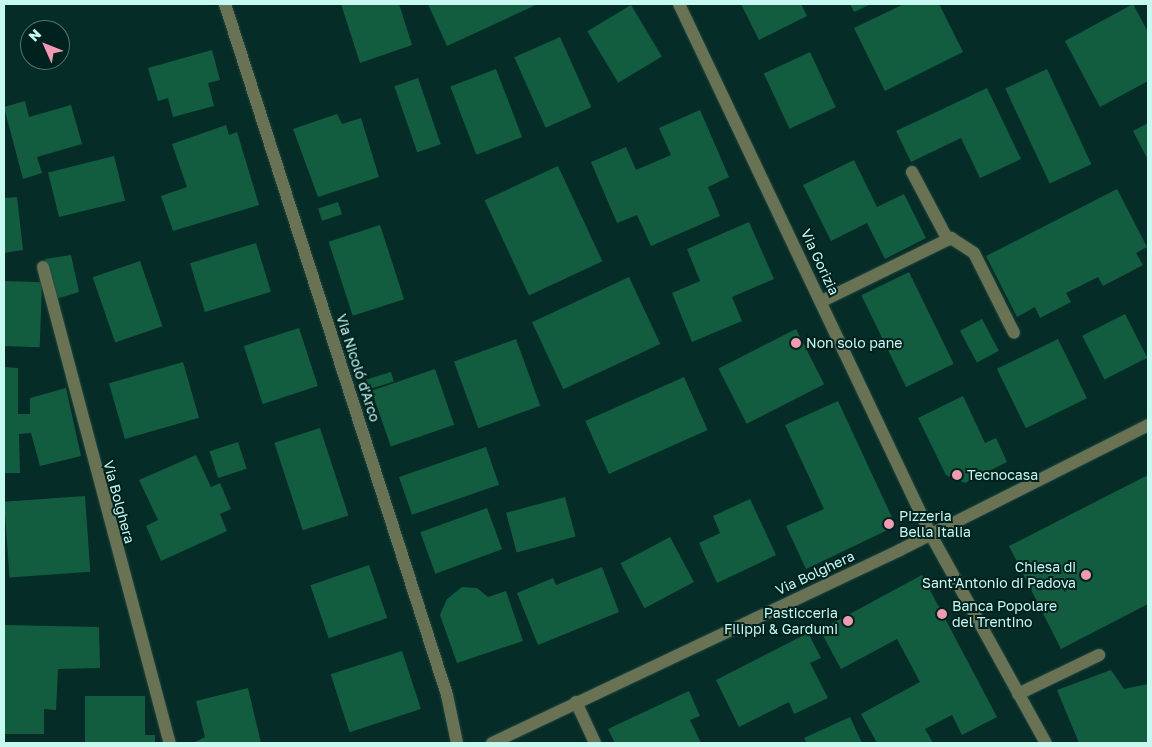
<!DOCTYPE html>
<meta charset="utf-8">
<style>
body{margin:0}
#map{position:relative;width:1152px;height:747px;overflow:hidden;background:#062c27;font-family:"Golos Text",sans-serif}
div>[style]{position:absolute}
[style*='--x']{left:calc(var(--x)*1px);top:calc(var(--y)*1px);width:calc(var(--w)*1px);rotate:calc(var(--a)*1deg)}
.building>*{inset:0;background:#125d40;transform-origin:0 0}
.roads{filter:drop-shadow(0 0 1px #214943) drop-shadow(0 0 1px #214943)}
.minor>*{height:12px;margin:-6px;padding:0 6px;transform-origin:6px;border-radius:6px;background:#697354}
.dots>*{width:14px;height:14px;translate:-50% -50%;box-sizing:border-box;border:2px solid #00221e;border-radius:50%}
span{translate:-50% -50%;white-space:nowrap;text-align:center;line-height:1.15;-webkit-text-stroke:4px #00221e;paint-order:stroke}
.street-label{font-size:14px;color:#c6f9ef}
.poi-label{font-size:14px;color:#c6f9ef}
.left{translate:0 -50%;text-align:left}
.right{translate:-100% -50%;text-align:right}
.frame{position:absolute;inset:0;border:5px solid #c6f9ef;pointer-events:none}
.north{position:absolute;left:20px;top:20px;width:50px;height:50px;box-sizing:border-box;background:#00221e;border:1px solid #4f7872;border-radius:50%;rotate:314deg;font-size:14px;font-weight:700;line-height:20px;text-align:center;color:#c6f9ef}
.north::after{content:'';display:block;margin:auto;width:18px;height:22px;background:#f19ab2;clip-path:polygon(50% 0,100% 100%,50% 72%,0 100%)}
</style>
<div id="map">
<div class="building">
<div style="clip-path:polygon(341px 4px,399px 4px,412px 45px,360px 63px)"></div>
<div style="clip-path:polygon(428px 4px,538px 4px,447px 46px)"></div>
<div style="clip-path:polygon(741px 4px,801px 4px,807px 16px,759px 40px)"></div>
<div style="clip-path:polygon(850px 4px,871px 4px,854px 12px)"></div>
<div style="clip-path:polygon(904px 4px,939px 4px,963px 52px,885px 91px,854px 28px)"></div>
<div style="clip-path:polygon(1133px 4px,1148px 32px,1148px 81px,1100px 107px,1065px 41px)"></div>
<div style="left:631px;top:5px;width:60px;height:51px;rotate:59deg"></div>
<div style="left:560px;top:37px;width:77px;height:50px;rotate:66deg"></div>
<div style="clip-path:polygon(212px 50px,220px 80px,208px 83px,214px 106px,173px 117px,168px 98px,158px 101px,148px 68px)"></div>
<div style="left:810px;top:52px;width:61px;height:51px;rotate:65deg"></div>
<div style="left:496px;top:69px;width:73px;height:49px;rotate:69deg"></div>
<div style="left:1047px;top:69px;width:105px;height:46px;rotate:65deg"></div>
<div style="left:418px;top:78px;width:70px;height:25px;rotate:71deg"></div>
<div style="clip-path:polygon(987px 88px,1021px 159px,980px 178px,961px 138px,911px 162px,896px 131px)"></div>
<div style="clip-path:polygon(25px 101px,29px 117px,71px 105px,82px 144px,37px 157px,42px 173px,23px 179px,4px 107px)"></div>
<div style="clip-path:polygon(700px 110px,729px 177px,708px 187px,720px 216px,651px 246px,637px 215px,617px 223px,591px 162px,626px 147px,636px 170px,671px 155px,659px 128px)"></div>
<div style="clip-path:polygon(337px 114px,342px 124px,361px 118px,379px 177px,318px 197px,293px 129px)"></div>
<div style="clip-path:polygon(1148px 123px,1148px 160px,1133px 131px)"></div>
<div style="clip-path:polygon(226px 125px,229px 135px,237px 132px,259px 205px,173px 231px,161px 196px,187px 187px,172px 144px)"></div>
<div style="left:114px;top:156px;width:46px;height:68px;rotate:76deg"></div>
<div style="clip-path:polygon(854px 160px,877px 207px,904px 194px,926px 238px,885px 259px,867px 223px,831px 241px,803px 185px)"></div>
<div style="left:558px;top:166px;width:105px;height:81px;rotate:65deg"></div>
<div style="clip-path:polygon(1117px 189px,1147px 247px,1136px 253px,1143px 265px,1103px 286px,1098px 277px,1066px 293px,1071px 302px,1040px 318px,1035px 307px,1017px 317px,986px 256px)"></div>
<div style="clip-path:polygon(17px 197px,23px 250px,4px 253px,4px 198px)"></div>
<div style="left:338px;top:202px;width:13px;height:21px;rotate:72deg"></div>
<div style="clip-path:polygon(749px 222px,774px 279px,732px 297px,742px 321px,692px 342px,672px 293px,700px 281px,687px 249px)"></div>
<div style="left:380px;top:225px;width:78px;height:54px;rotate:72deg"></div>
<div style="left:256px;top:243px;width:51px;height:69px;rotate:73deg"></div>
<div style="clip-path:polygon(71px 255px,79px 292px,56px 299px,45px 259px)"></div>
<div style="left:140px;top:261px;width:69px;height:50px;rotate:71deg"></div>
<div style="left:909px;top:272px;width:102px;height:53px;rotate:64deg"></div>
<div style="left:629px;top:277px;width:74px;height:107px;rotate:65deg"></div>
<div style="left:4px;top:281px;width:38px;height:65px;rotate:2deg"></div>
<div style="left:1125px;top:314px;width:49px;height:48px;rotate:63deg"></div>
<div style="left:982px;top:319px;width:36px;height:25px;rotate:62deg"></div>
<div style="left:299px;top:328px;width:61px;height:58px;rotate:72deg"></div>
<div style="left:796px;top:329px;width:62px;height:87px;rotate:63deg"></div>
<div style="left:516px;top:339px;width:71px;height:66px;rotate:70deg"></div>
<div style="left:1058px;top:339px;width:66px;height:68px;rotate:64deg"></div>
<div style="left:183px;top:362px;width:58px;height:77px;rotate:74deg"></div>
<div style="clip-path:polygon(4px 367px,18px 368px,18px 414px,30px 414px,30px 398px,66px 388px,81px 456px,40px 466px,31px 433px,19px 434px,20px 473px,4px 473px)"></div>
<div style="left:435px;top:369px;width:59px;height:67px;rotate:71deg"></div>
<div style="left:391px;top:372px;width:10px;height:26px;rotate:73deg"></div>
<div style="left:684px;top:377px;width:58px;height:108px;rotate:66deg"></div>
<div style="clip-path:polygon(963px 396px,985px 443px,996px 438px,1007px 462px,965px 483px,946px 475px,918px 418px)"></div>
<div style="clip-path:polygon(838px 401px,896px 526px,806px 569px,786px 526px,824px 509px,785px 425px)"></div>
<div style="left:320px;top:428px;width:92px;height:48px;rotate:72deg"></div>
<div style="left:238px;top:442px;width:28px;height:30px;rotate:72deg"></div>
<div style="left:486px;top:447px;width:40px;height:92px;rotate:71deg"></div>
<div style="clip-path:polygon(196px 455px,211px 487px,220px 483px,231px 509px,220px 514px,227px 531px,161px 561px,146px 526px,158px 520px,139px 480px)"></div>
<div style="clip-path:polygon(1148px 475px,1148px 604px,1061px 649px,1009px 546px)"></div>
<div style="left:85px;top:496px;width:76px;height:81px;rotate:86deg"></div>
<div style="left:565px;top:497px;width:41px;height:61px;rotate:75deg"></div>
<div style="clip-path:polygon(750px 499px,776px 555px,717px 583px,699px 543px,720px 533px,713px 516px)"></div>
<div style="left:487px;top:508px;width:44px;height:71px;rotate:70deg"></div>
<div style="left:670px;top:537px;width:51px;height:56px;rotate:62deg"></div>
<div style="left:369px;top:565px;width:56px;height:62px;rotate:71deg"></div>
<div style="clip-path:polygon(602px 567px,619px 612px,538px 645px,517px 593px,553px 578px,556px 585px)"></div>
<div style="clip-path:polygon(922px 575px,997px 717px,962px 735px,952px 715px,925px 729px,933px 743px,877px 743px,861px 714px,920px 682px,897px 639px,841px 669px,820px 630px)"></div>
<div style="clip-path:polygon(462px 587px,477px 588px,488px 597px,506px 591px,523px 641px,457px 663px,440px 615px,447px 599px)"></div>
<div style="clip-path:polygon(4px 625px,99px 627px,100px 668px,58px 669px,56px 710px,44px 709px,44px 734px,4px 734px)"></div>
<div style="clip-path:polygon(808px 633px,821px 658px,810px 663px,828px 698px,794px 714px,789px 702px,739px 727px,716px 680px)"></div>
<div style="left:402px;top:651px;width:61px;height:75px;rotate:72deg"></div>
<div style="clip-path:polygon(1111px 670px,1124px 689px,1148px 684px,1148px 743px,1079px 743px,1057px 690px)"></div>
<div style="clip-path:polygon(248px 688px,261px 743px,193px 743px,205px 737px,196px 701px)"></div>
<div style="clip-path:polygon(689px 691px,700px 716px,690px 720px,701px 743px,615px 743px,608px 729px)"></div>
<div style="clip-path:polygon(85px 696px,145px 696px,145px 735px,155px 735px,155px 743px,85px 743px)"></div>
<div style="clip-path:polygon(850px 717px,862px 743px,807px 743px,804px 738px)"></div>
</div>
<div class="roads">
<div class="minor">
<div style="--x:225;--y:4;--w:726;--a:72.19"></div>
<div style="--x:447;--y:695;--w:49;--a:78.2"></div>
<div style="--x:679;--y:4;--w:588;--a:64.61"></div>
<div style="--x:931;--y:535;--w:238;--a:61.1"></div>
<div style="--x:912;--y:172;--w:77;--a:62.1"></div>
<div style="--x:43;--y:267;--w:493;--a:75.1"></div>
<div style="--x:822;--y:301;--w:144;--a:-26"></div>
<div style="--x:951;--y:238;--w:27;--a:33"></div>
<div style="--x:974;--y:253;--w:89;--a:63.4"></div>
<div style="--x:1018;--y:694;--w:90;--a:-25.7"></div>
<div style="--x:576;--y:702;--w:45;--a:65.1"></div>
<div style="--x:492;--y:743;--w:451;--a:-25.3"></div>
<div style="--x:900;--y:550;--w:278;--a:-26.7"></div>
</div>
</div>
<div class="dots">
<div style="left:796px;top:343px;background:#f19ab2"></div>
<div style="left:957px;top:475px;background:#f19ab2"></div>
<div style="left:889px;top:524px;background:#f19ab2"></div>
<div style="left:1086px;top:575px;background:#f19ab2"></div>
<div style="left:942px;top:614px;background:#f19ab2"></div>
<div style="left:848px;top:621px;background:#f19ab2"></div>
</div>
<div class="street-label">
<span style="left:820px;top:262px;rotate:65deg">Via Gorizia</span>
<span style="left:358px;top:368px;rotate:72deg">Via Nicoló d'Arco</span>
<span style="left:119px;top:502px;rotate:75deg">Via Bolghera</span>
<span style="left:815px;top:573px;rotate:-25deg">Via Bolghera</span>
</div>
<div class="poi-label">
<span class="left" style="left:806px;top:343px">Non solo pane</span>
<span class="left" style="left:967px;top:475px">Tecnocasa</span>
<span class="left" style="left:899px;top:524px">Pizzeria<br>Bella Italia</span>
<span class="right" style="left:1076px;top:575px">Chiesa di<br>Sant'Antonio di Padova</span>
<span class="left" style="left:952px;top:614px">Banca Popolare<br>del Trentino</span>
<span class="right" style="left:838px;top:621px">Pasticceria<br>Filippi &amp; Gardumi</span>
</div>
<div class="frame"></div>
<div class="north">N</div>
</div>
